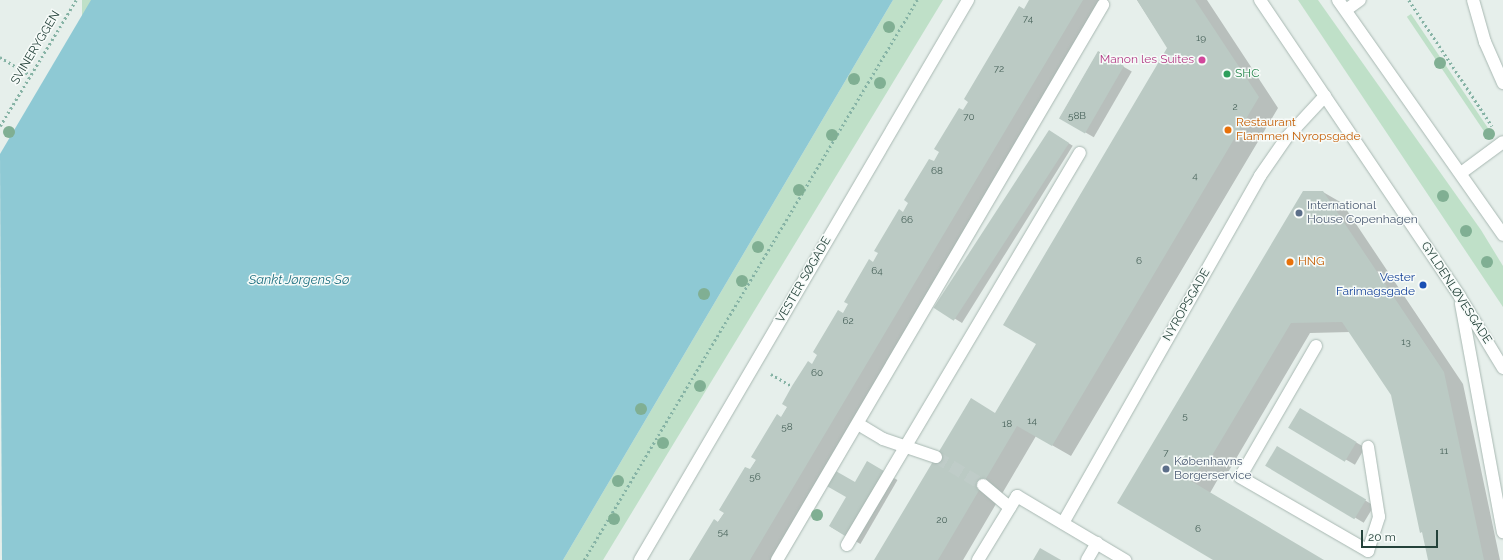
<!DOCTYPE html>
<meta charset="utf-8">
<style>
body{margin:0}
#map{position:relative;width:1503px;height:560px;overflow:hidden;background:#e6efeb;font-family:Raleway,sans-serif}
div>[style]{position:absolute}
[style*='--x']{left:calc(var(--x)*1px);top:calc(var(--y)*1px);width:calc(var(--w)*1px);rotate:calc(var(--a)*1deg)}
.green>*{inset:0;background:#bfe0c8;transform-origin:0 0}
.water>*{inset:0;background:#8ec9d4}
.shadow>*{inset:0;background:#0003;transform-origin:0 0}
.building>*{inset:0;background:#bbcac4;transform-origin:0 0}
.minor-tunnel>*{height:12px;margin-top:-6px;transform-origin:0;background:repeating-linear-gradient(90deg,#bfccc8 0 12px,transparent 0 18px)}
.path>*{height:2.5px;margin-top:-1.25px;transform-origin:0;background:repeating-linear-gradient(90deg,#86b3a5 0 2px,transparent 0 5px)}
.roads{filter:drop-shadow(0 0 1px #a8b8b2) drop-shadow(0 0 1px #a8b8b2)}
.minor>*{height:12px;margin:-6px;padding:0 6px;transform-origin:6px;border-radius:6px;background:#fff}
.trees>*{width:12px;height:12px;margin:-6px;border-radius:50%;background:#80af93}
.dots>*{width:11px;height:11px;translate:-50% -50%;box-sizing:border-box;border:2px solid #f7fbf9;border-radius:50%}
span{translate:-50% -50%;white-space:nowrap;text-align:center;line-height:1.15;-webkit-text-stroke:3px #f7fbf9;paint-order:stroke}
.number-label{font-size:10px;color:#4a645c}
.number-label span{-webkit-text-stroke-width:0}
.street-label{font-size:12px;color:#24423a}
.hotel-label{font-size:12px;color:#b23c85}
.right{translate:-100% -50%;text-align:right}
.leisure-label{font-size:12px;color:#27864d}
.left{translate:0 -50%;text-align:left}
.food-label{font-size:12px;color:#c56008}
.service-label{font-size:12px;color:#4e5e75}
.transit-label{font-size:12px;color:#164399}
.water-label{font-size:13px;color:#1c6f80;font-style:italic}
.scale{position:absolute;left:1361px;top:530px;width:77px;height:18px;box-sizing:border-box;border:2px solid #24423a;border-top:0;padding-left:5px;font-size:12px;line-height:14px;white-space:nowrap;color:#24423a;-webkit-text-stroke:3px #f7fbf9;paint-order:stroke}
</style>
<div id="map">
<div class="green">
<div style="left:82px;top:0;width:9px;height:161px"></div>
<div style="clip-path:polygon(893px 0,943px 0,603px 560px,563px 560px)"></div>
<div style="clip-path:polygon(1298px 0,1318px 0,1481px 230px,1503px 266px,1503px 307px)"></div>
<div style="left:1411px;top:14px;width:147px;height:5px;rotate:56deg"></div>
</div>
<div class="water">
<div style="clip-path:polygon(91px 0,893px 0,563px 560px,2px 560px,0 154px)"></div>
</div>
<div class="shadow">
<div style="clip-path:polygon(1031px 0,1108px 0,774px 560px,691px 560px,725px 512px)"></div>
<div style="clip-path:polygon(1137px 0,1207px 0,1278px 108px,1071px 456px,1036px 436px,963px 560px,876px 560px,996px 414px,1038px 344px,1168px 48px)"></div>
<div style="left:1098px;top:52px;width:39px;height:76px;rotate:30deg"></div>
<div style="left:1049px;top:131px;width:28px;height:209px;rotate:32deg"></div>
<div style="clip-path:polygon(1323px 192px,1342px 203px,1463px 384px,1500px 560px,1429px 560px,1392px 394px,1350px 332px,1310px 333px,1227px 474px,1222px 472px,1210px 493px,1321px 560px,1215px 560px,1119px 502px)"></div>
<div style="left:1300px;top:410px;width:75px;height:20px;rotate:30deg"></div>
<div style="left:1278px;top:448px;width:112px;height:20px;rotate:31deg"></div>
<div style="left:868px;top:463px;width:34px;height:74px;rotate:30deg"></div>
</div>
<div class="building">
<div style="clip-path:polygon(1029px 0,1083px 0,750px 560px,689px 560px,714px 519px,718px 522px,724px 513px,719px 510px,745px 467px,750px 469px,756px 460px,751px 457px,777px 414px,781px 417px,787px 407px,782px 404px,792px 386px,808px 361px,812px 364px,817px 355px,813px 352px,838px 310px,843px 313px,848px 304px,844px 302px,869px 259px,873px 262px,878px 253px,874px 251px,899px 209px,903px 212px,908px 203px,904px 200px,929px 159px,934px 161px,939px 152px,934px 149px,959px 108px,963px 110px,968px 102px,964px 99px,1019px 6px,1024px 9px)"></div>
<div style="clip-path:polygon(1137px 0,1195px 0,1259px 97px,1052px 446px,1017px 426px,938px 560px,874px 560px,971px 398px,995px 413px,1036px 344px,1003px 325px,1167px 48px)"></div>
<div style="left:1098px;top:51px;width:30px;height:78px;rotate:30deg"></div>
<div style="left:1049px;top:130px;width:24px;height:212px;rotate:33deg"></div>
<div style="clip-path:polygon(1303px 191px,1323px 191px,1444px 372px,1484px 560px,1428px 560px,1422px 532px,1420px 533px,1391px 395px,1342px 322px,1291px 323px,1207px 464px,1203px 462px,1191px 481px,1324px 560px,1213px 560px,1117px 503px)"></div>
<div style="left:1300px;top:408px;width:66px;height:23px;rotate:31deg"></div>
<div style="left:1277px;top:446px;width:104px;height:23px;rotate:31deg"></div>
<div style="clip-path:polygon(867px 461px,889px 474px,850px 539px,829px 526px,846px 497px,825px 485px,834px 470px,855px 482px)"></div>
<div style="clip-path:polygon(1040px 548px,1061px 560px,1033px 560px)"></div>
</div>
<div class="minor-tunnel">
<div style="--x:936;--y:457;--w:55;--a:30.8"></div>
</div>
<div class="path">
<div style="--x:1409;--y:0;--w:151;--a:56.6"></div>
<div style="--x:0;--y:57;--w:35;--a:31"></div>
<div style="--x:0;--y:126;--w:147;--a:-58.9"></div>
<div style="--x:771;--y:374;--w:24;--a:30"></div>
<div style="--x:584;--y:560;--w:652;--a:-59.26"></div>
</div>
<div class="roads">
<div class="minor">
<div style="--x:1260;--y:0;--w:358;--a:56"></div>
<div style="--x:1460;--y:297;--w:83;--a:58.8"></div>
<div style="--x:1338;--y:0;--w:287;--a:54.9"></div>
<div style="--x:1473;--y:0;--w:44;--a:74.1"></div>
<div style="--x:1485;--y:42;--w:45;--a:66.3"></div>
<div style="--x:1346;--y:10;--w:17;--a:-36"></div>
<div style="--x:1461;--y:173;--w:52;--a:-36.4"></div>
<div style="--x:1461;--y:304;--w:232;--a:79.6"></div>
<div style="--x:1316;--y:346;--w:151;--a:120.1"></div>
<div style="--x:1240;--y:477;--w:148;--a:30"></div>
<div style="--x:1368;--y:551;--w:36;--a:-72"></div>
<div style="--x:1379;--y:517;--w:71;--a:-98.9"></div>
<div style="--x:858;--y:424;--w:29;--a:31"></div>
<div style="--x:883;--y:439;--w:56;--a:18.8"></div>
<div style="--x:983;--y:485;--w:35;--a:40"></div>
<div style="--x:1063;--y:523;--w:399;--a:-60.4"></div>
<div style="--x:1260;--y:176;--w:47;--a:-55.3"></div>
<div style="--x:1287;--y:137;--w:56;--a:-47.2"></div>
<div style="--x:847;--y:545;--w:456;--a:-59.3"></div>
<div style="--x:640;--y:560;--w:649;--a:-59.64"></div>
<div style="--x:777;--y:560;--w:644;--a:-59.57"></div>
<div style="--x:978;--y:560;--w:75;--a:-58.6"></div>
<div style="--x:1017;--y:496;--w:126;--a:30.7"></div>
<div style="--x:1087;--y:560;--w:20;--a:-60"></div>
</div>
</div>
<div class="trees">
<div style="left:889px;top:27px"></div>
<div style="left:1440px;top:63px"></div>
<div style="left:854px;top:79px"></div>
<div style="left:880px;top:83px"></div>
<div style="left:9px;top:132px"></div>
<div style="left:1489px;top:134px"></div>
<div style="left:832px;top:135px"></div>
<div style="left:799px;top:190px"></div>
<div style="left:1443px;top:196px"></div>
<div style="left:1466px;top:231px"></div>
<div style="left:758px;top:247px"></div>
<div style="left:1487px;top:262px"></div>
<div style="left:742px;top:281px"></div>
<div style="left:704px;top:294px"></div>
<div style="left:700px;top:386px"></div>
<div style="left:641px;top:409px"></div>
<div style="left:663px;top:443px"></div>
<div style="left:618px;top:481px"></div>
<div style="left:817px;top:515px"></div>
<div style="left:614px;top:519px"></div>
</div>
<div class="dots">
<div style="left:1202px;top:60px;background:#d1479c"></div>
<div style="left:1227px;top:74px;background:#2e9e5b"></div>
<div style="left:1228px;top:130px;background:#e8710a"></div>
<div style="left:1299px;top:213px;background:#5c6f8a"></div>
<div style="left:1290px;top:262px;background:#e8710a"></div>
<div style="left:1423px;top:285px;background:#1a4fb4"></div>
<div style="left:1166px;top:469px;background:#5c6f8a"></div>
</div>
<div class="number-label">
<span style="left:1028px;top:19px">74</span>
<span style="left:1201px;top:38px">19</span>
<span style="left:999px;top:69px">72</span>
<span style="left:1235px;top:107px">2</span>
<span style="left:1077px;top:116px">58B</span>
<span style="left:969px;top:117px">70</span>
<span style="left:937px;top:171px">68</span>
<span style="left:1195px;top:176px">4</span>
<span style="left:907px;top:220px">66</span>
<span style="left:1139px;top:261px">6</span>
<span style="left:877px;top:271px">64</span>
<span style="left:848px;top:321px">62</span>
<span style="left:1406px;top:342px">13</span>
<span style="left:817px;top:373px">60</span>
<span style="left:1185px;top:416px">5</span>
<span style="left:1032px;top:421px">14</span>
<span style="left:1007px;top:424px">18</span>
<span style="left:787px;top:427px">58</span>
<span style="left:1444px;top:451px">11</span>
<span style="left:1166px;top:453px">7</span>
<span style="left:755px;top:477px">56</span>
<span style="left:942px;top:520px">20</span>
<span style="left:1198px;top:529px">6</span>
<span style="left:723px;top:532px">54</span>
</div>
<div class="street-label">
<span style="left:36px;top:48px;rotate:-59deg">SVINERYGGEN</span>
<span style="left:804px;top:280px;rotate:-60deg">VESTER SØGADE</span>
<span style="left:1456px;top:293px;rotate:57deg">GYLDENLØVESGADE</span>
<span style="left:1187px;top:305px;rotate:-60deg">NYROPSGADE</span>
</div>
<div class="hotel-label">
<span class="right" style="left:1194px;top:60px">Manon les Suites</span>
</div>
<div class="leisure-label">
<span class="left" style="left:1235px;top:74px">SHC</span>
</div>
<div class="food-label">
<span class="left" style="left:1236px;top:130px">Restaurant<br>Flammen Nyropsgade</span>
<span class="left" style="left:1298px;top:262px">HNG</span>
</div>
<div class="service-label">
<span class="left" style="left:1307px;top:213px">International<br>House Copenhagen</span>
<span class="left" style="left:1174px;top:469px">Københavns<br>Borgerservice</span>
</div>
<div class="transit-label">
<span class="right" style="left:1415px;top:285px">Vester<br>Farimagsgade</span>
</div>
<div class="water-label">
<span style="left:299px;top:280px">Sankt Jørgens Sø</span>
</div>
<div class="scale">20 m</div>
</div>
